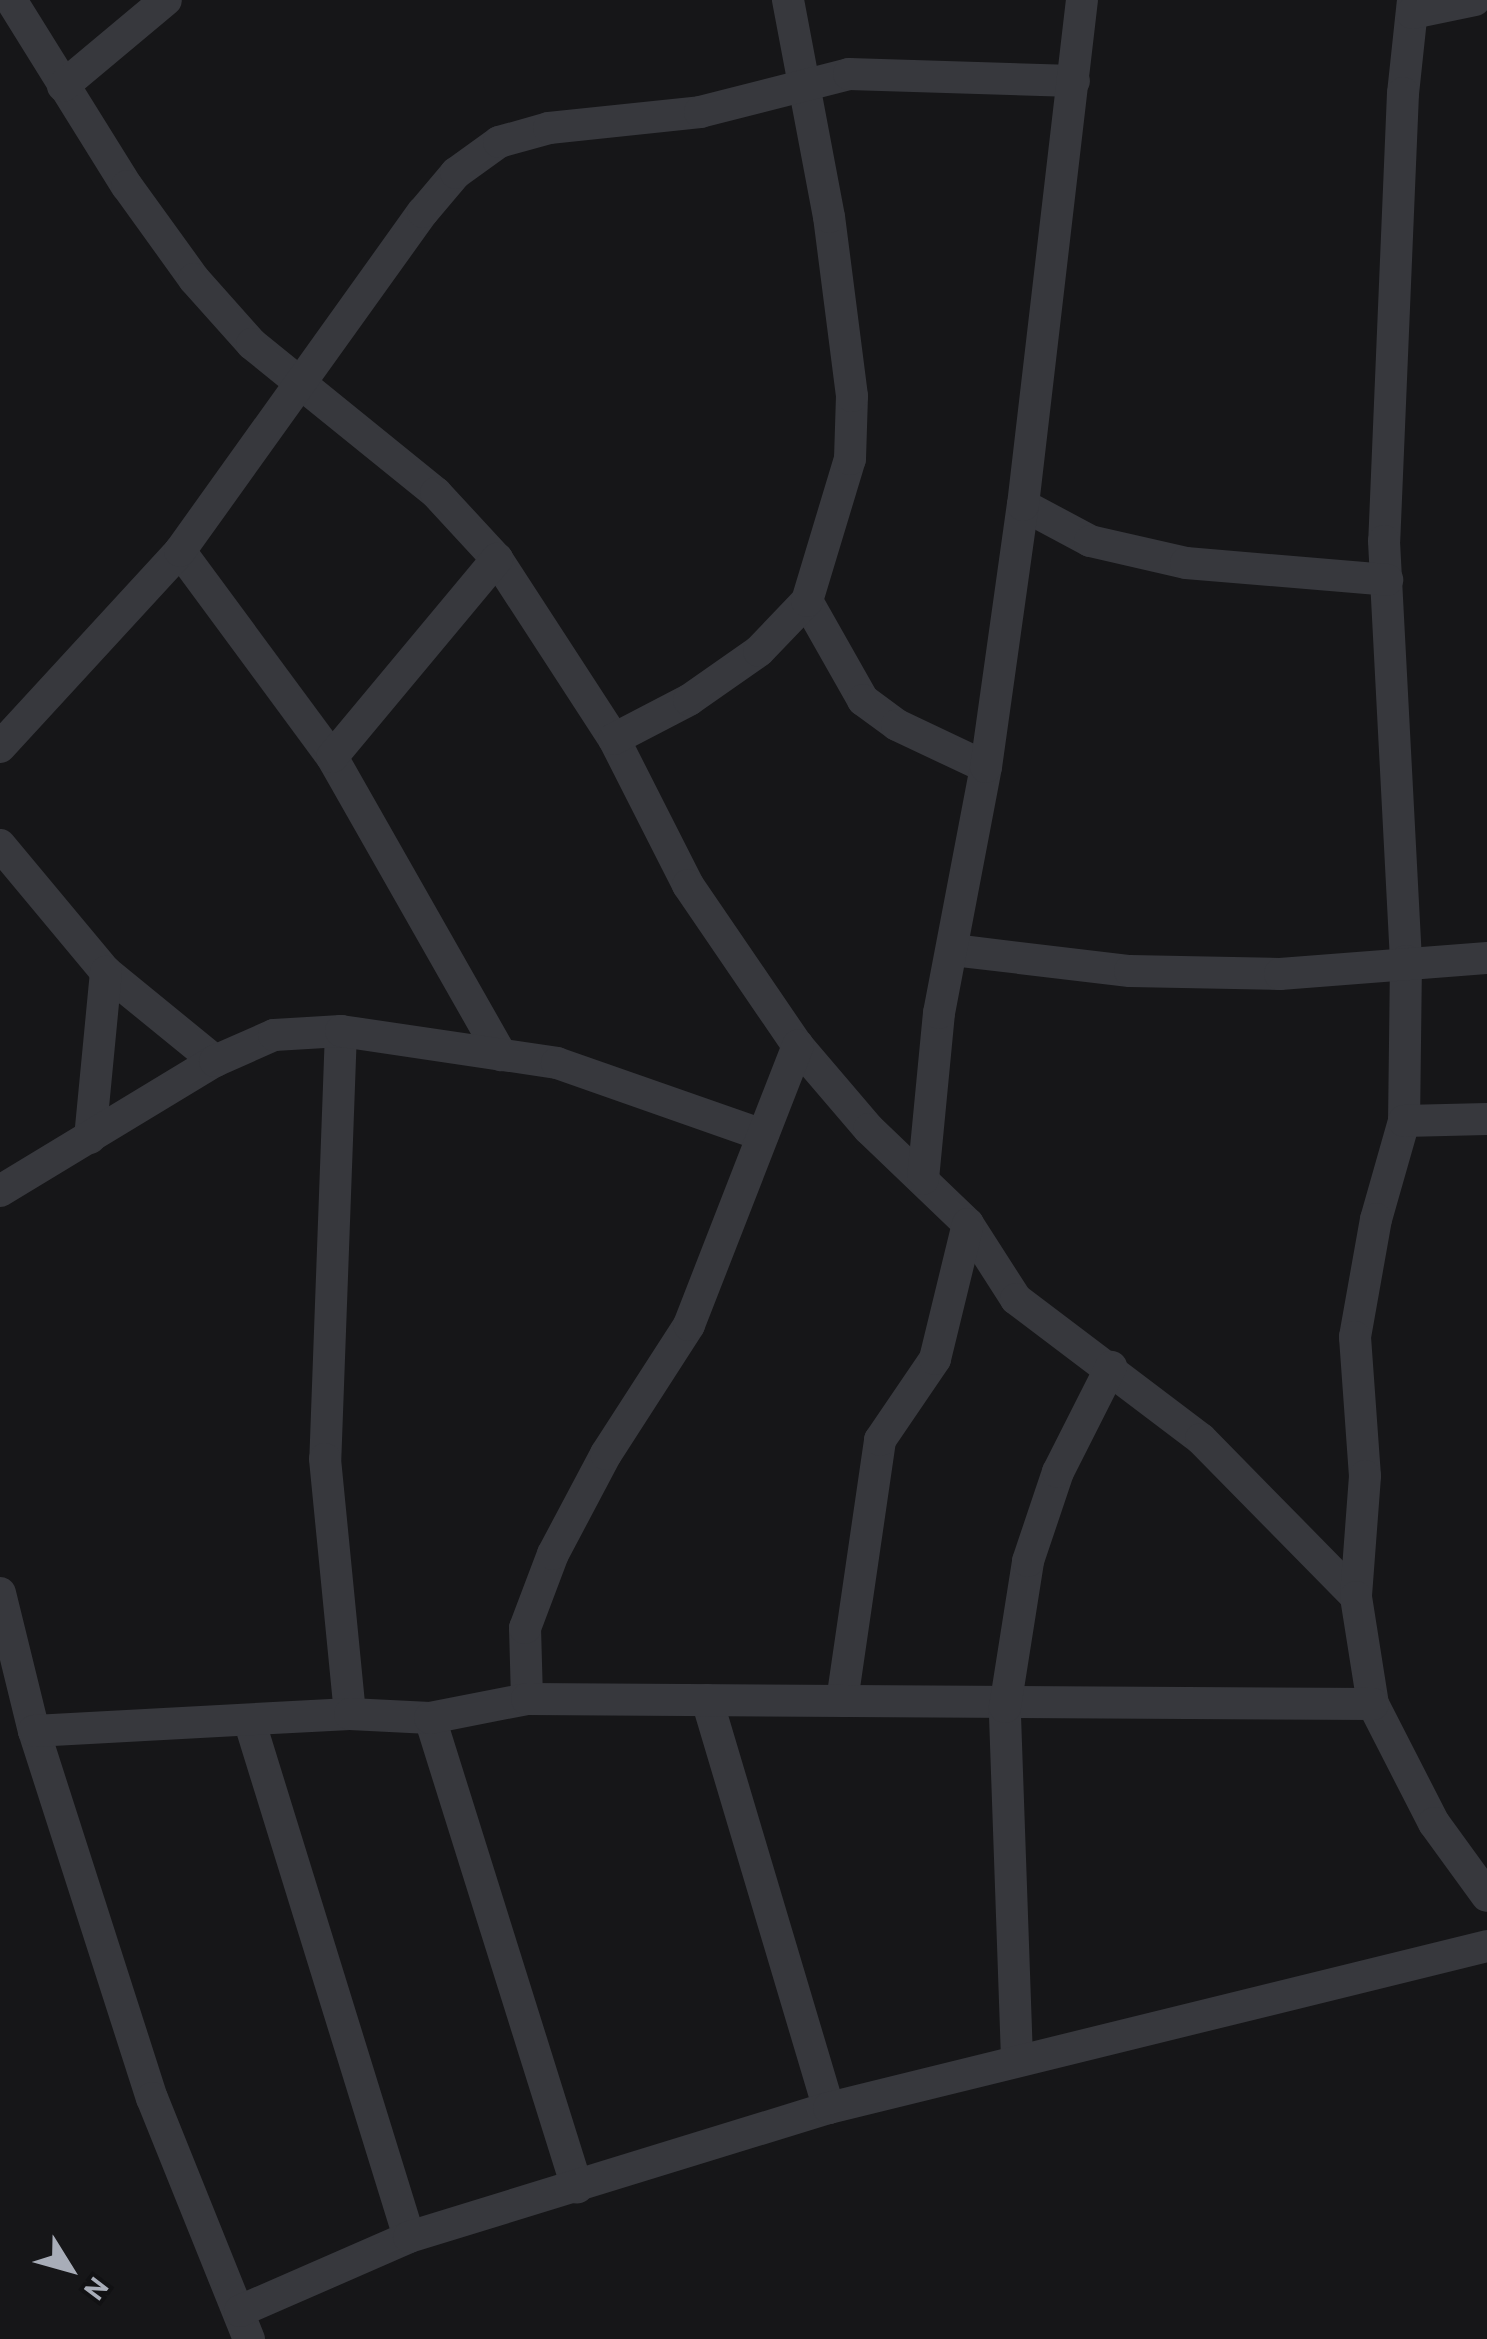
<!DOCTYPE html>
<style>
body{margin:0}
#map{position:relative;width:1487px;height:2339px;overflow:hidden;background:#161618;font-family:Overpass,sans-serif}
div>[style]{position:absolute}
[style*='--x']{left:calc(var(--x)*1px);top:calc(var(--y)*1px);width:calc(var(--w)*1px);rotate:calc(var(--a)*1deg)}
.minor>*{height:32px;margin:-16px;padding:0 16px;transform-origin:16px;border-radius:16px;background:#37383d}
span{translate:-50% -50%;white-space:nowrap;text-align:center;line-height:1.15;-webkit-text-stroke:8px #111113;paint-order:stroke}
.north{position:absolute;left:20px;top:2219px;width:100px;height:100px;-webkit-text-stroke:8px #111113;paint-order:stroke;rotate:127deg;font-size:28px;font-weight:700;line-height:40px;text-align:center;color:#a8adb8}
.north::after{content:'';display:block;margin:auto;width:35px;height:45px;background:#a8adb8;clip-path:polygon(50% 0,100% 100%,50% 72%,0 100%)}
</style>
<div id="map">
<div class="minor">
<div style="--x:11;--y:0;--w:219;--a:58.1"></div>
<div style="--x:127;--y:186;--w:115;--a:54.2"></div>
<div style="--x:194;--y:279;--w:87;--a:48.3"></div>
<div style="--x:252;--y:344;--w:237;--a:39"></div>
<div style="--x:436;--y:493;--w:90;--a:47.3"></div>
<div style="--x:497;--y:559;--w:215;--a:57"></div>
<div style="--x:614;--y:739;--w:164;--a:63.1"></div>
<div style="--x:688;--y:885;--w:195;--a:55.7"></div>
<div style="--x:798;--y:1046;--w:109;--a:49.5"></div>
<div style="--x:869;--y:1129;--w:137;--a:43.8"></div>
<div style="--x:968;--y:1224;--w:89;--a:57.4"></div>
<div style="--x:1016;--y:1299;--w:232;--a:37.1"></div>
<div style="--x:1201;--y:1439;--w:221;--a:45.5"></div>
<div style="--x:1413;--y:0;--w:94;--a:96.1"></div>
<div style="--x:1403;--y:93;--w:448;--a:92.4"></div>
<div style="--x:1384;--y:541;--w:421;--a:87"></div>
<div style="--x:1406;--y:961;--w:160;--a:90.7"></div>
<div style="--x:1404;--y:1121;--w:102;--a:105.9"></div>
<div style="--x:1376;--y:1219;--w:120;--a:100.1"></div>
<div style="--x:1355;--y:1337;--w:139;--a:85.9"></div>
<div style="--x:1365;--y:1476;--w:121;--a:94.3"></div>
<div style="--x:1356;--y:1597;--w:108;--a:81"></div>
<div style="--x:1373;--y:1704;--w:134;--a:62.9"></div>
<div style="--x:1434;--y:1823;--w:90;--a:54"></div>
<div style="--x:1412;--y:13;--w:64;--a:-11.7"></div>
<div style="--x:63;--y:86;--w:134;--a:-39.9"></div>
<div style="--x:1023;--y:505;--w:76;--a:28.2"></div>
<div style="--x:1090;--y:541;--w:98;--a:12.9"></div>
<div style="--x:1186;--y:563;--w:202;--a:4.8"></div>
<div style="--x:180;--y:551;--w:256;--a:53.6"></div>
<div style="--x:332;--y:757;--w:343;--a:60.4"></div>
<div style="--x:807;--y:601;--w:114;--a:60.5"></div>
<div style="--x:863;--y:700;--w:42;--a:36.3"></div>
<div style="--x:897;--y:725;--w:98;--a:25.3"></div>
<div style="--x:614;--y:739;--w:85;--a:-27.5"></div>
<div style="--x:689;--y:700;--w:85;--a:-35"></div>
<div style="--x:759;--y:651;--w:69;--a:-46.2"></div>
<div style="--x:807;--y:601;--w:148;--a:-73.2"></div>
<div style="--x:850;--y:459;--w:63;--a:-88.2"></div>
<div style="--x:852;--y:396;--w:180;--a:-97.3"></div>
<div style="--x:829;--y:217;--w:221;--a:-100.7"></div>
<div style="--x:0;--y:747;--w:266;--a:-47.4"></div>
<div style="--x:180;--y:551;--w:417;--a:-54.4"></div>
<div style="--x:423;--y:212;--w:51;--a:-49.8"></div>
<div style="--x:456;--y:173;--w:53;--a:-35.8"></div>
<div style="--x:499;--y:142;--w:52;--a:-15.6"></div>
<div style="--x:549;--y:128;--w:152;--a:-6"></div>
<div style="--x:700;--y:112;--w:154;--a:-14.3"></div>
<div style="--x:849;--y:74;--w:225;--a:1.8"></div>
<div style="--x:332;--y:757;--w:258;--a:-50.2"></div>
<div style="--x:0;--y:845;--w:165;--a:50.2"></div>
<div style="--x:106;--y:972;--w:141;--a:39.2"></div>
<div style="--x:953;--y:950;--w:178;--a:6.8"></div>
<div style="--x:1130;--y:971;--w:150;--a:1.1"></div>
<div style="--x:1280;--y:974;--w:208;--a:-4.4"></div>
<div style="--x:341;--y:1031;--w:428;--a:92.1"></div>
<div style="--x:325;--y:1459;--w:256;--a:84.4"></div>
<div style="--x:1404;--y:1121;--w:83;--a:-1.4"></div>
<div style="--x:90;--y:1138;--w:167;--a:-84.5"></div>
<div style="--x:923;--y:1179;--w:167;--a:-84.5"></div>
<div style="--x:939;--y:1013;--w:250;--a:-79.2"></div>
<div style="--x:986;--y:767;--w:265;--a:-82"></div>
<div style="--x:1023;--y:505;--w:508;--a:-83.34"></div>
<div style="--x:0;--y:1191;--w:251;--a:-31.2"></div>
<div style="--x:215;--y:1061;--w:64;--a:-23.8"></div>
<div style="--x:274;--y:1035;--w:67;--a:-3.4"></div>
<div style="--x:341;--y:1031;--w:218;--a:8.4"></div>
<div style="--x:557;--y:1063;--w:218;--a:19.3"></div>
<div style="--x:0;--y:1593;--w:142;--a:76.2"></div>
<div style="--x:34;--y:1731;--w:386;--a:72.2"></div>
<div style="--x:152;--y:2098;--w:260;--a:68.1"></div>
<div style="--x:527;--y:1699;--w:71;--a:-91.6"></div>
<div style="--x:525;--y:1628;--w:79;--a:-69.3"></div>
<div style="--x:553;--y:1554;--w:113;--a:-62.1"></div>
<div style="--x:606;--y:1454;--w:153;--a:-57.2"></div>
<div style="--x:689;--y:1325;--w:300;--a:-68.7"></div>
<div style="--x:707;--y:1700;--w:426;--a:73.4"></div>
<div style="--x:842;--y:1701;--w:264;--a:-81.7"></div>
<div style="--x:880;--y:1440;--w:98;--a:-55.8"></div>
<div style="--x:935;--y:1359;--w:139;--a:-76.3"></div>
<div style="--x:430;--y:1718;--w:492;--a:72.6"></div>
<div style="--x:250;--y:1723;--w:538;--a:72.81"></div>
<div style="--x:34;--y:1731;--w:316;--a:-3.1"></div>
<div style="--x:350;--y:1714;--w:80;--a:2.9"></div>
<div style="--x:430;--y:1718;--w:99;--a:-11.1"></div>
<div style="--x:527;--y:1699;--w:846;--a:0.34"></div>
<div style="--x:1017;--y:2059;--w:352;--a:-92"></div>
<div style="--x:1005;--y:1707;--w:148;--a:-81"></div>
<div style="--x:1028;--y:1561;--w:94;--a:-71.4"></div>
<div style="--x:1058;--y:1472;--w:118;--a:-63.2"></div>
<div style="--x:240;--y:2311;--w:184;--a:-23.6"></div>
<div style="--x:409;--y:2237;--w:439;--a:-17.1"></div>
<div style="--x:829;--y:2108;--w:678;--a:-13.83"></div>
</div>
<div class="north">N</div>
</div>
